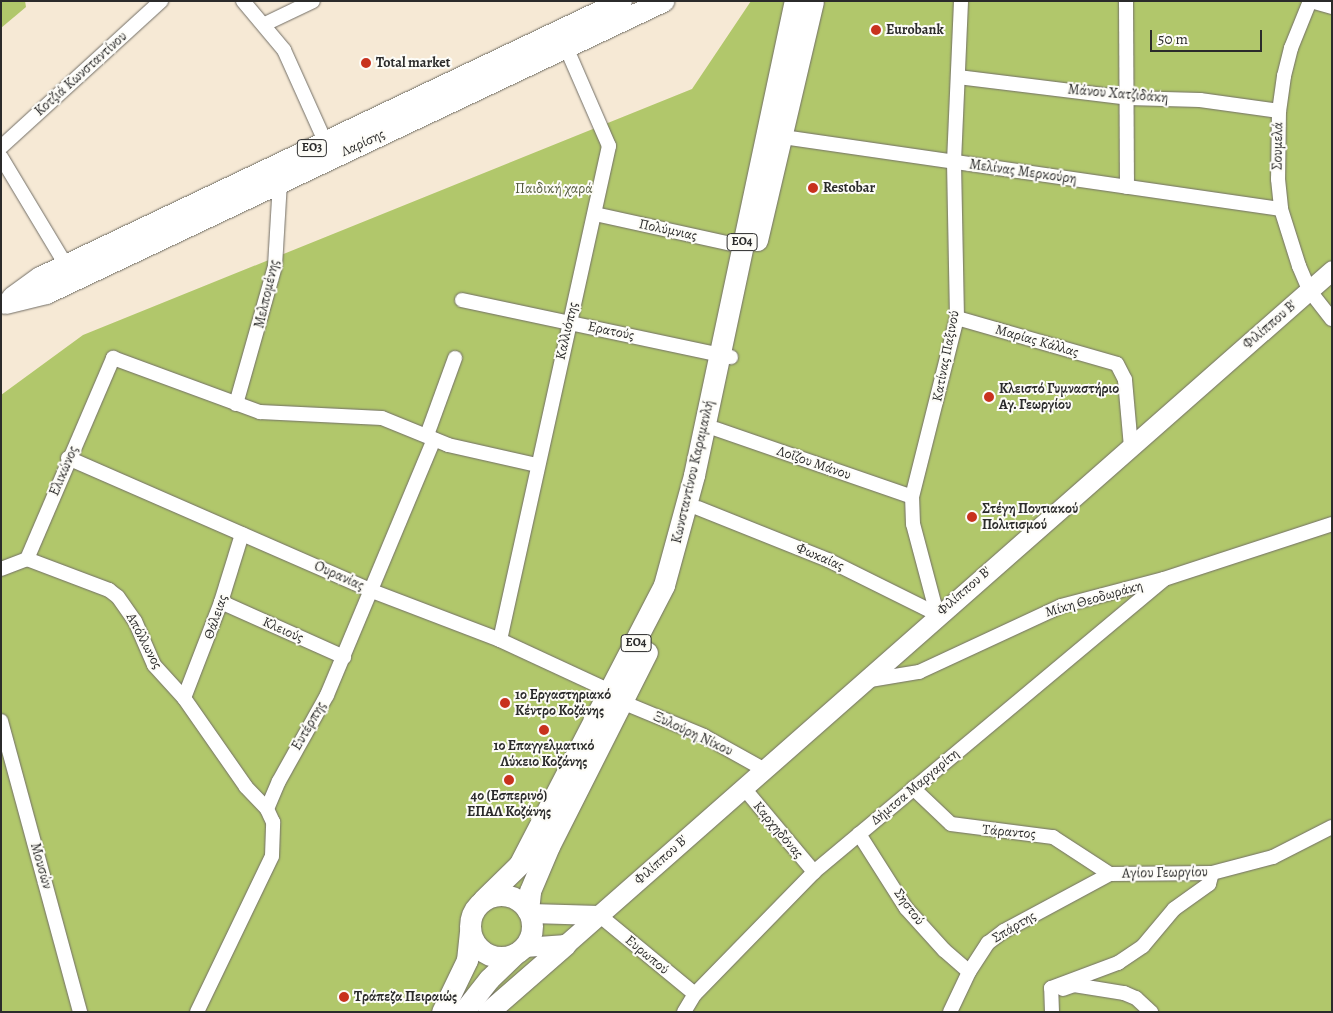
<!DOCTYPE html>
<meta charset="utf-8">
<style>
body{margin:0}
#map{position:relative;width:1333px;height:1013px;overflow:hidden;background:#f6e9d5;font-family:Alegreya,serif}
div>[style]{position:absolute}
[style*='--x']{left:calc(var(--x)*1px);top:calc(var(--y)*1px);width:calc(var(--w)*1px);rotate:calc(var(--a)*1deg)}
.green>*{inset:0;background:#b1c76b}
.roads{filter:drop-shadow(0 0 1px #726e66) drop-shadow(0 0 1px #726e66)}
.street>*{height:14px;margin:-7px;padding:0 7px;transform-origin:7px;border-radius:7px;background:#fff}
.secondary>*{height:19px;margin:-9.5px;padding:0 9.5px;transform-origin:9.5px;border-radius:9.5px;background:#fff}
.primary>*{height:21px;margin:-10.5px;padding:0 10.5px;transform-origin:10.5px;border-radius:10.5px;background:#fff}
.primary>.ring{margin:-10.5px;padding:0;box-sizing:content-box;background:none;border:21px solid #fff;border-radius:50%}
.dots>*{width:14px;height:14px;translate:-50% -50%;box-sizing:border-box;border:2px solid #fdfcf7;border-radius:50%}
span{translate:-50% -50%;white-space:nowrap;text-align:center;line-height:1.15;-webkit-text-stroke:4px #fdfcf7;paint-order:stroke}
.shield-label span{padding:1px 4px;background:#fdfcf7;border:1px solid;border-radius:4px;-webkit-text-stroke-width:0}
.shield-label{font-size:12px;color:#2b2b2b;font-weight:700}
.poi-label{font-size:14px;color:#2b2b2b;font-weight:700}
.left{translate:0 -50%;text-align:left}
.street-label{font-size:14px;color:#2b2b2b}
.park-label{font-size:14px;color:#535a3e}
.frame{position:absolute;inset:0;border:2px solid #2b2b2b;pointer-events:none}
.scale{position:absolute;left:1150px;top:30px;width:112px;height:22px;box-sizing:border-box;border:2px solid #2b2b2b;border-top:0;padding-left:6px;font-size:15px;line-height:18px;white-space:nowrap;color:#2b2b2b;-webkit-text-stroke:4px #fdfcf7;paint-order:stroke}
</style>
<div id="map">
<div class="green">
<div style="clip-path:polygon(1px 1px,25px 1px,26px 7px,1px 28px)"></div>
<div style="clip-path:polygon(751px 1px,1332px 1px,1332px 1012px,1px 1012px,1px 395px,83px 335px,692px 89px)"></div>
</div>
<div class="roads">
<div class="street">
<div style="--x:243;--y:1;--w:64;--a:50.1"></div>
<div style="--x:284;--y:50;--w:107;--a:65.8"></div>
<div style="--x:1126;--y:1;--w:186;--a:89.7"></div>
<div style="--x:1310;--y:1;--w:51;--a:112"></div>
<div style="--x:1291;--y:48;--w:29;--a:104"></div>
<div style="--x:1284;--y:76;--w:35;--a:98"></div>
<div style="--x:1279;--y:111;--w:68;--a:90.8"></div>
<div style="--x:1278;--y:179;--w:30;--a:84"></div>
<div style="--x:1281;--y:209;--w:60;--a:72.5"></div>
<div style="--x:1299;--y:266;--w:26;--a:67"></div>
<div style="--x:1309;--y:290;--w:37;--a:52"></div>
<div style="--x:1311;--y:1;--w:22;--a:16"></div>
<div style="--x:265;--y:24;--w:53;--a:-25.6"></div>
<div style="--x:958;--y:77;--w:171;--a:7"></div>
<div style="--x:1128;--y:98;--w:72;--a:1.6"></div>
<div style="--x:1200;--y:100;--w:80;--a:7.9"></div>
<div style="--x:775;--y:134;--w:9;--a:21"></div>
<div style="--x:783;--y:137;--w:503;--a:8.23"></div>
<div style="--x:1;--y:147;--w:217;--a:-42.4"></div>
<div style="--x:1;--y:157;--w:126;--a:59"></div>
<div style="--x:595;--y:214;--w:149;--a:12.4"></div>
<div style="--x:462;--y:300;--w:275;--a:12"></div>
<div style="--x:957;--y:318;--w:166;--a:16"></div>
<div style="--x:1117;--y:364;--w:18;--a:63"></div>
<div style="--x:1125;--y:380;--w:67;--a:84.9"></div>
<div style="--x:236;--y:404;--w:143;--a:-74.2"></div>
<div style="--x:275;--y:266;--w:84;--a:-86.6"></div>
<div style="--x:716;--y:429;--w:207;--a:19.1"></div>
<div style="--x:427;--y:435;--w:82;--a:-70"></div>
<div style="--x:68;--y:458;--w:332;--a:23.6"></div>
<div style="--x:372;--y:591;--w:137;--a:20.9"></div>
<div style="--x:500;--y:640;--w:121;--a:24.9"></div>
<div style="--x:698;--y:508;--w:140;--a:21.8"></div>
<div style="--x:828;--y:560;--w:122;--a:26.4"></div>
<div style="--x:27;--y:559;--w:88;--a:20.7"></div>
<div style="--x:109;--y:590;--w:11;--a:38"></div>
<div style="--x:118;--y:597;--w:29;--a:55"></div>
<div style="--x:135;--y:621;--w:48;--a:66.6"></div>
<div style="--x:154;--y:665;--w:45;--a:47.7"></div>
<div style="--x:184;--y:698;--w:108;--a:55.1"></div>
<div style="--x:246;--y:787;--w:30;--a:46"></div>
<div style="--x:1;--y:569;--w:28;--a:-21"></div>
<div style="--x:27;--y:559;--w:219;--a:-66.8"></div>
<div style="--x:113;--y:358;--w:157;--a:20.2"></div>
<div style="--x:260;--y:412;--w:122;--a:2.8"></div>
<div style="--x:382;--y:418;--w:71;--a:22.2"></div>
<div style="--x:448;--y:445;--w:91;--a:12.7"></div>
<div style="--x:221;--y:602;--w:135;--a:24.1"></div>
<div style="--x:937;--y:614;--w:93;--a:-104.9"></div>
<div style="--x:913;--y:524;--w:27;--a:-92"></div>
<div style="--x:912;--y:497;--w:185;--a:-75.9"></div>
<div style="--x:957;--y:318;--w:156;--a:-91.1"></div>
<div style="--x:954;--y:162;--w:161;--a:-87.5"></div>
<div style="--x:500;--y:640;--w:506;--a:-77.56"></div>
<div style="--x:609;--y:146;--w:116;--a:-113.5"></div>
<div style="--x:864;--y:681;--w:56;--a:-9.3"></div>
<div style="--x:919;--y:672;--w:157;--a:-24.9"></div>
<div style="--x:1061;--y:606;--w:106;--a:-14.7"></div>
<div style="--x:1164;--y:579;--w:177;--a:-18.1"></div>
<div style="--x:184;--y:698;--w:103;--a:-68.9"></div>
<div style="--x:221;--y:602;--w:71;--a:-72.8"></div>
<div style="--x:622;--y:702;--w:89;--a:22.5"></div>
<div style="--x:704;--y:736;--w:68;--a:29.2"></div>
<div style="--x:1;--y:721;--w:302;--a:74.8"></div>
<div style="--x:743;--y:787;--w:111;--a:50.1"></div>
<div style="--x:913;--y:788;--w:52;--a:43.5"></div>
<div style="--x:951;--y:824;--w:103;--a:7.3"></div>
<div style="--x:1053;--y:837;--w:68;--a:33"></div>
<div style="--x:859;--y:834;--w:88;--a:57.6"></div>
<div style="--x:906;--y:908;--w:57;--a:47.9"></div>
<div style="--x:944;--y:950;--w:33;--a:41"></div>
<div style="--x:599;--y:915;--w:124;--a:39.5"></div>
<div style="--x:1063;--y:989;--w:12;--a:-20"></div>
<div style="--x:1074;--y:985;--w:51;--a:9.1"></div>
<div style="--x:1124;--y:993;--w:13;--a:23"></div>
<div style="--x:1136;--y:998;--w:21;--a:43"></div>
<div style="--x:197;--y:1012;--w:173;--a:-64.3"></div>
<div style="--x:272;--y:856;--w:34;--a:-88"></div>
<div style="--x:273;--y:822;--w:14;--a:-115"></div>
<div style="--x:267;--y:809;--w:30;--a:-67"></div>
<div style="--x:279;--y:781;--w:98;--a:-60.8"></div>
<div style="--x:327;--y:695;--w:277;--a:-67.3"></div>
<div style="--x:684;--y:1012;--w:21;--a:-59"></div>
<div style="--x:695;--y:994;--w:170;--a:-45.7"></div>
<div style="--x:814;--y:872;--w:456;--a:-39.9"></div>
<div style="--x:950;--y:1012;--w:44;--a:-64.6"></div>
<div style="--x:969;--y:972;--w:35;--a:-57"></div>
<div style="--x:988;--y:943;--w:20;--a:-37"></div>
<div style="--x:1004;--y:931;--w:120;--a:-28.3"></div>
<div style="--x:1110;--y:874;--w:102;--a:-0.6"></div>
<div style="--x:1212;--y:873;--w:63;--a:-14.7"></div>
<div style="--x:1273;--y:857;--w:66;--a:-27"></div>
<div style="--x:1052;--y:1012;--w:24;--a:-92"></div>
<div style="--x:1051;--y:988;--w:72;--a:-20.5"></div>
<div style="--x:1118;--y:963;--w:30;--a:-34"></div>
<div style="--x:1143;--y:946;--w:48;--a:-50"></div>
<div style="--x:1174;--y:909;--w:43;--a:-35.5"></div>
<div style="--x:1209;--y:884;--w:11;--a:-75"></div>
</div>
<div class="secondary">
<div style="--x:530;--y:913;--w:69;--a:1.7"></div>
<div style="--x:524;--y:947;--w:42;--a:-4.1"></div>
<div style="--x:566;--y:944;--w:1020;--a:-41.34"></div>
</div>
<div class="primary">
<div style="--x:757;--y:240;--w:245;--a:-76.8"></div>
<div style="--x:12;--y:297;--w:34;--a:-36"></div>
<div style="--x:40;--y:277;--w:643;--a:-25.41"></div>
<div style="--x:5;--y:303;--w:42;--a:-13.7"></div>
<div style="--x:46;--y:293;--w:683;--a:-25.33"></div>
<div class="ring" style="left:470px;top:895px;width:41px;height:41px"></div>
<div style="--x:483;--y:900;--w:50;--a:-44.2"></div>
<div style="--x:519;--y:865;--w:315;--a:-62.6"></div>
<div style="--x:664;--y:585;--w:114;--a:-74.7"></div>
<div style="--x:694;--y:475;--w:485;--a:-78"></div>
<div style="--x:528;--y:911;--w:20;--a:-84"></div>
<div style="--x:530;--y:891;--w:49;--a:-67.1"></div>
<div style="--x:549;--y:846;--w:217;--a:-63.2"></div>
<div style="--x:442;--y:1012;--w:58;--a:-64.3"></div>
<div style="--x:467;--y:960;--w:31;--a:-84"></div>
<div style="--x:463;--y:1012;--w:42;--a:-51.8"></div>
<div style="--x:489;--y:979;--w:36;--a:-44"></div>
<div style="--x:488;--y:1012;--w:103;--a:-41.1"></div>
</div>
</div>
<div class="dots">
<div style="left:876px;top:30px;background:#c8321e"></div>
<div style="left:366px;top:63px;background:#c8321e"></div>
<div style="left:813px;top:188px;background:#c8321e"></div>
<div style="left:989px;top:397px;background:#c8321e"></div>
<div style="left:972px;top:517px;background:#c8321e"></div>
<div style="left:505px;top:703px;background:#c8321e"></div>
<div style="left:544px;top:730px;background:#c8321e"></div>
<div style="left:509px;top:780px;background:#c8321e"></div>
<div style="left:344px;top:997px;background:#c8321e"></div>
</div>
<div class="shield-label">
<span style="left:312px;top:148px">ΕΟ3</span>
<span style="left:742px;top:242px">ΕΟ4</span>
<span style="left:636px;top:643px">ΕΟ4</span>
</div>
<div class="poi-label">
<span class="left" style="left:886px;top:30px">Eurobank</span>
<span class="left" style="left:376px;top:63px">Total market</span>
<span class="left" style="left:823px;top:188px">Restobar</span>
<span class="left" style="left:999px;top:397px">Κλειστό Γυμναστήριο<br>Αγ. Γεωργίου</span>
<span class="left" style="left:982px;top:517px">Στέγη Ποντιακού<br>Πολιτισμού</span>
<span class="left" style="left:515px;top:703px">1ο Εργαστηριακό<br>Κέντρο Κοζάνης</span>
<span style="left:544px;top:754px">1ο Επαγγελματικό<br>Λύκειο Κοζάνης</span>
<span style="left:509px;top:804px">4ο (Εσπερινό)<br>ΕΠΑΛ Κοζάνης</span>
<span class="left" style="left:354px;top:997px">Τράπεζα Πειραιώς</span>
</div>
<div class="street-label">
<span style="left:81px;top:74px;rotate:-42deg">Κοτζιά Κωνσταντίνου</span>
<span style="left:1118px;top:94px;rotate:5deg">Μάνου Χατζιδάκη</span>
<span style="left:363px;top:143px;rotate:-25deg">Λαρίσης</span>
<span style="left:1278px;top:146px;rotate:-89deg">Σουμελά</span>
<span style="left:1023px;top:172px;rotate:8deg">Μελίνας Μερκούρη</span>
<span style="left:668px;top:230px;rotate:12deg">Πολύμνιας</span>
<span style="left:267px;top:294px;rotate:-77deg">Μελπομένης</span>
<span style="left:1270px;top:325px;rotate:-41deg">Φιλίππου Β'</span>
<span style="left:567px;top:331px;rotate:-77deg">Καλλιόπης</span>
<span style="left:611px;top:331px;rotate:12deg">Ερατούς</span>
<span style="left:1037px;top:341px;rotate:16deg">Μαρίας Κάλλας</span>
<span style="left:946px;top:356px;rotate:-79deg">Κατίνας Παξινού</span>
<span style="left:814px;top:463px;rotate:19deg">Λοΐζου Μάνου</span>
<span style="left:64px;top:471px;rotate:-67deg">Ελικώνος</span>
<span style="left:693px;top:472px;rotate:-77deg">Κωνσταντίνου Καραμανλή</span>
<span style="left:820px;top:557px;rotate:23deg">Φωκαίας</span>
<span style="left:339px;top:576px;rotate:24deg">Ουρανίας</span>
<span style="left:964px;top:591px;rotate:-41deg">Φιλίππου Β'</span>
<span style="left:1094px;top:599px;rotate:-16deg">Μίκη Θεοδωράκη</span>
<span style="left:216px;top:617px;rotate:-71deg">Θάλειας</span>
<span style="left:283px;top:630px;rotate:24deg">Κλειούς</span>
<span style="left:144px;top:641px;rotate:62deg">Απόλλωνος</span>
<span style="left:309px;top:726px;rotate:-60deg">Ευτέρπης</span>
<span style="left:693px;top:734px;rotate:25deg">Ξυλούρη Νίκου</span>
<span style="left:915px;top:787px;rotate:-40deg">Δήμτσα Μαργαρίτη</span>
<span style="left:778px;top:830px;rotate:50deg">Καρχηδόνας</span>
<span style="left:1009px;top:832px;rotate:5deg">Τάραντος</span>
<span style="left:661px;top:860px;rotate:-42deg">Φιλίππου Β'</span>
<span style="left:41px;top:866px;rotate:74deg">Μουσών</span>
<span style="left:1165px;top:873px;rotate:-1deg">Αγίου Γεωργίου</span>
<span style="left:909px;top:907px;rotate:54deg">Σηστού</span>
<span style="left:1014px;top:927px;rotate:-31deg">Σπάρτης</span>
<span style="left:647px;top:955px;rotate:40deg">Ευρωπού</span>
</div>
<div class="park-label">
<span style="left:554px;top:189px">Παιδική χαρά</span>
</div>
<div class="frame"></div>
<div class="scale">50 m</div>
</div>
